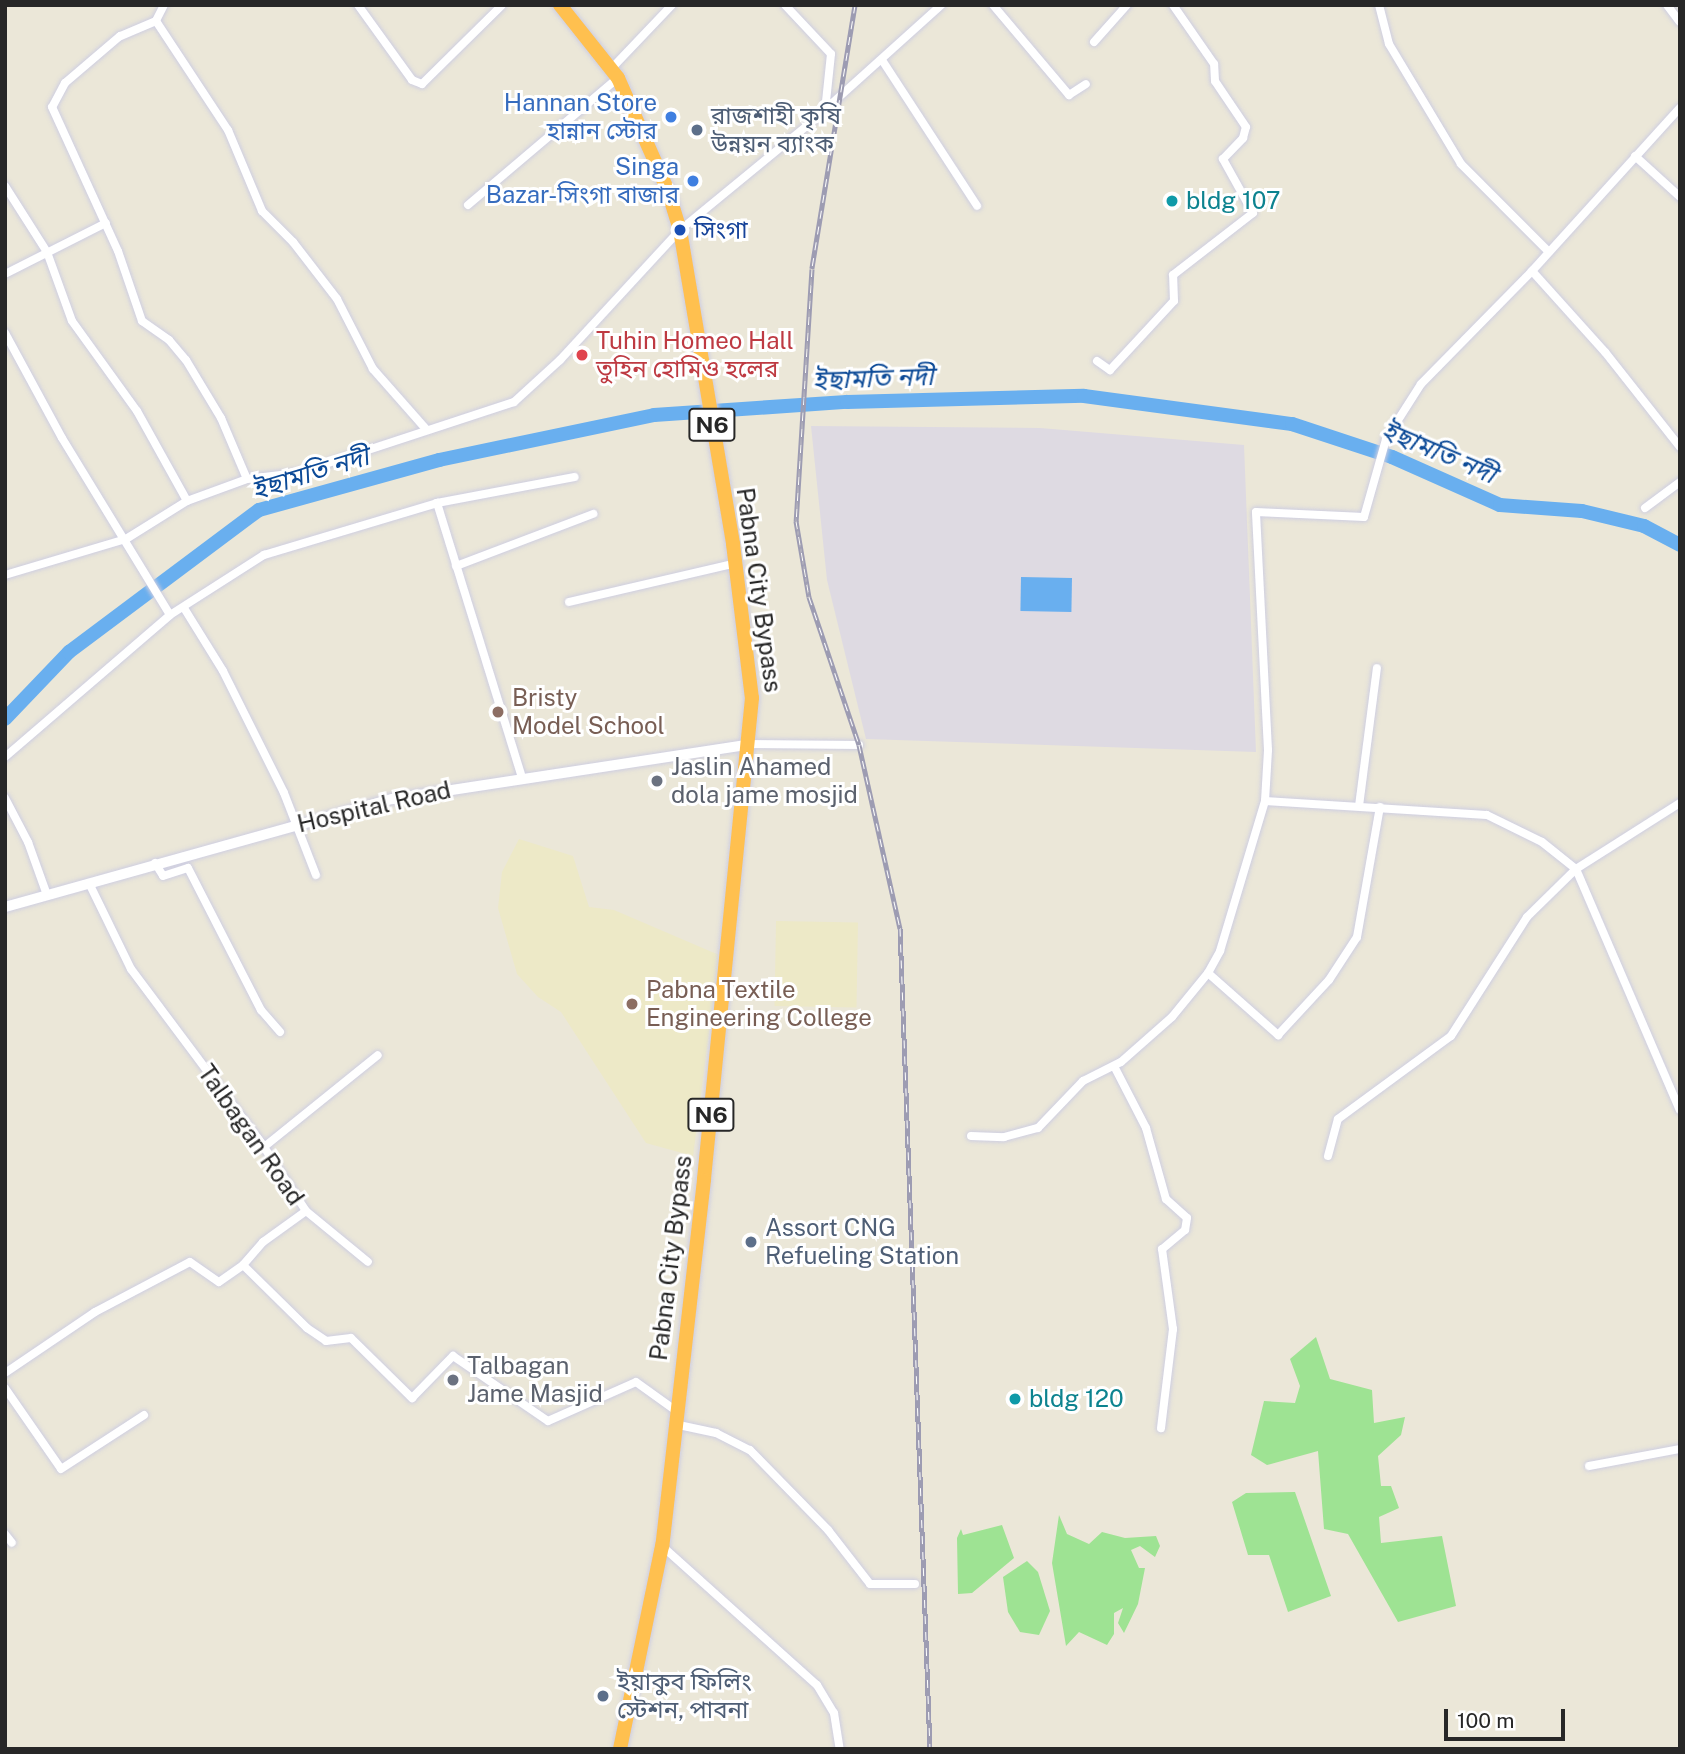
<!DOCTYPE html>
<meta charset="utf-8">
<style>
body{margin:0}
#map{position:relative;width:1685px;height:1754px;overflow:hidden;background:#ebe7d8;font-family:"Public Sans","Noto Sans Bengali",sans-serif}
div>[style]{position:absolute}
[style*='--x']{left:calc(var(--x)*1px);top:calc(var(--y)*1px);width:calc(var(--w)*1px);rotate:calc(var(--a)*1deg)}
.industrial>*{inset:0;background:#dedae2}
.education>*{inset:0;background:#ede9c7;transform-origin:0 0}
.green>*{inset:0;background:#9ee393}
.water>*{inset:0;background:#69afef;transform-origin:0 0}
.river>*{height:14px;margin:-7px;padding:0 7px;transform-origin:7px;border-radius:7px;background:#69afef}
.roads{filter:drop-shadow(0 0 2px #cecee1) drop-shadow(0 0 2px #cecee1)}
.street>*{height:8px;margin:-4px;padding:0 4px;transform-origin:4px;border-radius:4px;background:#fff}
.secondary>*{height:10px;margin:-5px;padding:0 5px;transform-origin:5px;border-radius:5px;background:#fff}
.highway>*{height:14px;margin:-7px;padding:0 7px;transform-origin:7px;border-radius:7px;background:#ffc04f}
.rail>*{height:5px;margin-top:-2.5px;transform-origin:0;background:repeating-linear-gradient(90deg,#fff 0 8px,#9d9cb2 0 16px);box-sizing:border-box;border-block:2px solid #9d9cb2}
.dots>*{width:19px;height:19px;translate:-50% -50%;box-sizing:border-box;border:4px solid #fff;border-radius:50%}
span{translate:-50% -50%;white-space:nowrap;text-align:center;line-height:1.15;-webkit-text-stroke:6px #fff;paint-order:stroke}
.shield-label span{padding:2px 5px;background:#fff;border:2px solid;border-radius:5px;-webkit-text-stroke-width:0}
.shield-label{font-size:23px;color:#272727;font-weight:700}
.shop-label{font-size:24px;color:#366cbe}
.right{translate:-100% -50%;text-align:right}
.service-label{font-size:24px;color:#4e5e75}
.left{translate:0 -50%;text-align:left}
.culture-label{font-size:24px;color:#0d838f}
.transit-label{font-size:24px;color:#164399}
.health-label{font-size:24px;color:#be3a42}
.street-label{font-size:24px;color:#272727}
.education-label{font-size:24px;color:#785e54}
.worship-label{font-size:24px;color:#5b616d}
.water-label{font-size:26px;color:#0c4a97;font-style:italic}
.frame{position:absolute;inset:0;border:7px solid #272727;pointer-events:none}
.scale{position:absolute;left:1444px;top:1709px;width:121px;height:32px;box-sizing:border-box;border:4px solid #272727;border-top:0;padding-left:9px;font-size:21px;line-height:24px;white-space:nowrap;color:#272727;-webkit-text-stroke:5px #fff;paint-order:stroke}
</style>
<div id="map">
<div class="industrial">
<div style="clip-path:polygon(811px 426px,1040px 428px,1244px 445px,1256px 752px,866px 739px,827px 580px)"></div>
</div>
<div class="education">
<div style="clip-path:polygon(519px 839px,573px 856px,589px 907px,614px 910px,719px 955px,693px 1156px,646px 1143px,561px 1012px,538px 997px,517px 974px,498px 908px,502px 872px)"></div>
<div style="left:776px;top:921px;width:82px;height:85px;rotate:1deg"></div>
</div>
<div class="green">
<div style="clip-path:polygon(1316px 1337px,1330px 1379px,1372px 1390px,1374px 1423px,1405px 1417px,1401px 1435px,1378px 1456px,1381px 1486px,1391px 1486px,1399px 1508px,1379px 1517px,1381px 1543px,1442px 1536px,1456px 1606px,1398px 1622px,1348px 1534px,1324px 1529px,1318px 1451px,1267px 1465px,1251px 1455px,1264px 1401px,1295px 1403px,1300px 1386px,1290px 1359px)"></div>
<div style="clip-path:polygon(1295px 1492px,1331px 1596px,1288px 1612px,1269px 1555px,1248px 1555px,1232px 1502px,1246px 1493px)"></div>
<div style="clip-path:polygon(1059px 1515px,1067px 1534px,1089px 1544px,1102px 1532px,1125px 1538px,1156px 1536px,1160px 1546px,1155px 1557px,1140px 1546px,1131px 1550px,1139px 1568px,1145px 1568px,1138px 1604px,1124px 1633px,1118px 1623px,1123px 1608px,1114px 1613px,1114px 1634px,1107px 1645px,1079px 1632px,1066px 1646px,1052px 1563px)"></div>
<div style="clip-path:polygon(1002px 1525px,1014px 1558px,972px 1593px,958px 1594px,957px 1538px,961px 1529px,963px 1535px)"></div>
<div style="clip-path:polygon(1027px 1561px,1038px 1572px,1050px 1611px,1039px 1635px,1020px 1632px,1008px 1612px,1003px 1577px)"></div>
</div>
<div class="water">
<div style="left:1021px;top:577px;width:51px;height:34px;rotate:1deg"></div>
</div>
<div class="river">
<div style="--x:5;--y:719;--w:93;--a:-46.3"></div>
<div style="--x:69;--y:652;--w:237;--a:-36.8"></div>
<div style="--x:259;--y:510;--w:187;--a:-15.5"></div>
<div style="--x:439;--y:460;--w:220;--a:-11.8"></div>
<div style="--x:654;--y:415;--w:193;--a:-3.9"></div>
<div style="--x:847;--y:402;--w:237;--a:-1.5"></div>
<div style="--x:1084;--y:396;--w:210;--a:7.7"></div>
<div style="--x:1292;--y:424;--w:105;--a:18.3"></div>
<div style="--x:1392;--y:457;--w:118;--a:24"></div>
<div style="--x:1500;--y:505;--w:82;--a:4.2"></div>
<div style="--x:1582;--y:511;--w:64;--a:13.6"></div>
<div style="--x:1644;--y:526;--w:41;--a:27.8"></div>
</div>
<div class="roads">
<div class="street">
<div style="--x:164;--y:5;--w:18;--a:117"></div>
<div style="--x:156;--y:21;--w:39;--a:157"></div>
<div style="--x:120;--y:36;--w:72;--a:139.5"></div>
<div style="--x:65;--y:83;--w:27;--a:118"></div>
<div style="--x:52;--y:107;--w:158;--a:65.4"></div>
<div style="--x:118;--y:251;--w:74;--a:71.1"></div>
<div style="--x:142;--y:321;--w:33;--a:35"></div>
<div style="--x:169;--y:340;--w:26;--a:50"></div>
<div style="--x:186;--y:360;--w:68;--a:58.9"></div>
<div style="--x:221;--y:418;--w:66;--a:66.9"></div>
<div style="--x:358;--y:5;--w:92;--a:54.2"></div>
<div style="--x:412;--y:80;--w:11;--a:22"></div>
<div style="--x:422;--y:84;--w:112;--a:-44.6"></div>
<div style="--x:785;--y:5;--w:67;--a:46.8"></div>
<div style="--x:831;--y:54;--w:57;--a:96"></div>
<div style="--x:993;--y:5;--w:118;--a:49.8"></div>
<div style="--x:1069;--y:95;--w:20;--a:-33"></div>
<div style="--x:1379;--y:5;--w:40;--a:75.6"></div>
<div style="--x:1389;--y:44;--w:140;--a:59"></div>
<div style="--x:1461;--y:164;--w:123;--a:45"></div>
<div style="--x:1667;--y:5;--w:21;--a:53"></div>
<div style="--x:156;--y:21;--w:131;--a:56.6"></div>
<div style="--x:228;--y:130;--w:88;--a:67.2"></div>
<div style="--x:262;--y:211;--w:44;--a:45"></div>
<div style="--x:293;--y:242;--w:72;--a:52.3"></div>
<div style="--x:337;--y:299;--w:79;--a:62.8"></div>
<div style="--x:373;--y:369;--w:79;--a:48.6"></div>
<div style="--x:1094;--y:42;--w:50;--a:-48.3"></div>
<div style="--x:882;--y:60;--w:174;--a:56.9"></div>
<div style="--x:611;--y:69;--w:88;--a:-46.4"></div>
<div style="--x:1635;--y:156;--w:61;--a:42.3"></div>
<div style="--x:5;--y:186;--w:78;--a:57.5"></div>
<div style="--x:47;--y:252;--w:73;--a:70.1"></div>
<div style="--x:72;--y:321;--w:111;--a:54.2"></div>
<div style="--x:137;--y:411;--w:103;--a:60.9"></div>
<div style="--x:468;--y:205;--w:197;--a:-40.3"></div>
<div style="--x:1532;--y:271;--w:109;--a:48"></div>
<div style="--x:1605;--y:352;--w:121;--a:51.7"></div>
<div style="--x:5;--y:274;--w:113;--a:-26.8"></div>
<div style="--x:5;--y:333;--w:119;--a:61.5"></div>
<div style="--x:62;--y:438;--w:207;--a:58.6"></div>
<div style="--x:1097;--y:361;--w:16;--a:35"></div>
<div style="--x:1110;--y:370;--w:94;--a:-47.2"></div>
<div style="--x:1174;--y:301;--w:26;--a:-92"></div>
<div style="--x:1173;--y:275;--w:101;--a:-37.8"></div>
<div style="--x:1253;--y:213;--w:62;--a:-119.1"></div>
<div style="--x:1223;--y:159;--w:29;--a:-46"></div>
<div style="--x:1243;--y:138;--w:11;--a:-75"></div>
<div style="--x:1246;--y:127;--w:55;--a:-124"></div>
<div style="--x:1215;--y:81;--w:17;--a:-93"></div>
<div style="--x:1214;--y:64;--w:72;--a:-124.8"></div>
<div style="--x:437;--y:503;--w:287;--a:72.8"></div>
<div style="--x:1645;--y:508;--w:44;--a:-36.6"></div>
<div style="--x:456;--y:566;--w:147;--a:-20.8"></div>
<div style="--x:5;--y:575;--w:126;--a:-16.6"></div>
<div style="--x:126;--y:539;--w:72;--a:-31.9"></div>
<div style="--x:187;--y:501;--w:64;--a:-20.1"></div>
<div style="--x:247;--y:479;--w:51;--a:-6.7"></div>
<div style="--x:298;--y:473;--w:227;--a:-18.2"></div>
<div style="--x:514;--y:402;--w:62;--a:-42.4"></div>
<div style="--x:560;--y:360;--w:177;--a:-47.3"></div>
<div style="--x:680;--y:230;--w:167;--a:-39.4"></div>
<div style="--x:809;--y:124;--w:178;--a:-42"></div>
<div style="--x:569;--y:602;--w:171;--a:-13.1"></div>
<div style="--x:184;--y:608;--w:74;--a:58.2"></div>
<div style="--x:223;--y:671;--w:136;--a:63.4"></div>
<div style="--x:284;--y:793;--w:88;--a:68.7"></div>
<div style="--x:751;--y:744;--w:108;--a:0.5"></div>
<div style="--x:5;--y:757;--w:218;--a:-40.7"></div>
<div style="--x:170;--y:615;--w:112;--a:-32.6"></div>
<div style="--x:264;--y:555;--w:181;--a:-16.7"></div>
<div style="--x:437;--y:503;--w:140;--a:-10.7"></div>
<div style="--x:5;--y:798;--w:50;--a:62.4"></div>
<div style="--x:28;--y:842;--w:56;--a:70.3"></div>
<div style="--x:1265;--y:801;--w:222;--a:3.6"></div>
<div style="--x:1487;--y:815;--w:61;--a:26.1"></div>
<div style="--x:1542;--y:842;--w:43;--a:38.5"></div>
<div style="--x:1576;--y:869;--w:262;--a:66.7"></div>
<div style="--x:1359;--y:806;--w:139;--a:-82.6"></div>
<div style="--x:155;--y:863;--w:15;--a:58"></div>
<div style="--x:163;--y:876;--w:26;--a:-18"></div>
<div style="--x:188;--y:868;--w:160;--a:62.8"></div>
<div style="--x:261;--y:1010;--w:29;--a:49"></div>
<div style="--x:89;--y:883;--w:96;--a:64"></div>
<div style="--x:131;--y:969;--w:222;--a:53.2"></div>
<div style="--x:264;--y:1147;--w:77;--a:56.7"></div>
<div style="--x:306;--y:1211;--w:53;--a:144.2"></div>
<div style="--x:263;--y:1242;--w:30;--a:131"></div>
<div style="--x:243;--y:1265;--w:90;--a:44.5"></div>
<div style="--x:307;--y:1328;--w:23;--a:34"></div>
<div style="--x:326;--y:1341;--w:25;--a:-7"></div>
<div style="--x:351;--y:1338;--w:86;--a:44.5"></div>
<div style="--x:412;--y:1398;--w:59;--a:-45.7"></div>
<div style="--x:453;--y:1356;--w:115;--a:34.4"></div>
<div style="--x:548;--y:1421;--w:96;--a:-23.9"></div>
<div style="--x:636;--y:1382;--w:48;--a:35.7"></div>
<div style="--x:1208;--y:973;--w:94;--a:41.5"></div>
<div style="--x:1278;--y:1035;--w:75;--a:-47.2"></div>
<div style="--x:1329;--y:980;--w:51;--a:-56.9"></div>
<div style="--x:1357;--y:937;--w:132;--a:-80"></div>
<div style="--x:1114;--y:1066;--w:70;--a:62.7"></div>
<div style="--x:1146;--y:1128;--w:74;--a:74.3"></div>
<div style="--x:1166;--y:1199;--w:28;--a:42"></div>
<div style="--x:1187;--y:1218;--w:12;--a:99"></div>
<div style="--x:1185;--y:1230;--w:30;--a:140"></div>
<div style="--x:1162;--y:1249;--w:81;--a:82.2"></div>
<div style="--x:1173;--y:1329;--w:100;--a:96.9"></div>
<div style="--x:971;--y:1136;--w:33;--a:2"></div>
<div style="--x:1004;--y:1137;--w:35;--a:-15"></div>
<div style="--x:1038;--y:1128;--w:65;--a:-46.2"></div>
<div style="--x:1083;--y:1081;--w:42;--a:-26.6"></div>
<div style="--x:1121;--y:1062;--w:68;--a:-41.4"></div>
<div style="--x:1172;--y:1017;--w:57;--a:-50.7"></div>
<div style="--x:1208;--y:973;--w:25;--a:-61"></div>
<div style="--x:1220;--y:951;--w:157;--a:-73.3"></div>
<div style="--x:1265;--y:801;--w:51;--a:-86.6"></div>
<div style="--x:1268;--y:750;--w:238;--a:-92.9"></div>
<div style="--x:1256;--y:512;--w:108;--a:2.7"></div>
<div style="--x:1364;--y:517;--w:81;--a:-74.2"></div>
<div style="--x:1386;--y:439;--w:65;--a:-57.5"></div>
<div style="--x:1421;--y:384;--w:158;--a:-45.5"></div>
<div style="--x:1532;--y:271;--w:220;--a:-47.8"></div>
<div style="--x:264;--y:1147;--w:146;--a:-38.9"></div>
<div style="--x:1328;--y:1156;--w:38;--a:-75"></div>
<div style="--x:1338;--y:1119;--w:140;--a:-36.3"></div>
<div style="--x:1451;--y:1036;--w:141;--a:-57.4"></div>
<div style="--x:1527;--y:917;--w:69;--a:-44.4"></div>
<div style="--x:1576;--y:869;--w:123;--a:-32.4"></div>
<div style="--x:306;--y:1211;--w:80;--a:39.4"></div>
<div style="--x:5;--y:1373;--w:109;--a:-34.1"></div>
<div style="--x:95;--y:1312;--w:107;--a:-27.8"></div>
<div style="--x:190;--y:1262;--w:35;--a:35"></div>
<div style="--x:219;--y:1282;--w:29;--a:-35"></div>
<div style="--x:5;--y:1388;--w:98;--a:55.3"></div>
<div style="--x:61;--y:1469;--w:99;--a:-33"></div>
<div style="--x:674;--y:1424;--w:43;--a:12.1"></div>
<div style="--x:716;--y:1433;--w:38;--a:27"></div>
<div style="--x:750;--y:1450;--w:112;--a:45.7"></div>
<div style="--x:828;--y:1530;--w:68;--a:52.1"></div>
<div style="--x:870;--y:1584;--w:45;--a:0"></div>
<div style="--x:1589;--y:1466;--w:93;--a:-10.6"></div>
<div style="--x:5;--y:1534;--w:11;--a:52"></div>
<div style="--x:662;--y:1546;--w:208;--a:41.9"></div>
<div style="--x:817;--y:1685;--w:33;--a:59"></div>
<div style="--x:834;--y:1713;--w:36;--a:81"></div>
</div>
<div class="secondary">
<div style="--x:5;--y:907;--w:403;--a:-15.6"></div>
<div style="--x:393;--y:799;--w:362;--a:-8.7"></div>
</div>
<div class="highway">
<div style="--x:560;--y:5;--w:93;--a:51.5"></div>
<div style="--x:618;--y:78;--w:124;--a:66.1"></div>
<div style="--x:668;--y:191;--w:41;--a:72.9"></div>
<div style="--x:680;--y:230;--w:318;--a:80.4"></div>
<div style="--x:733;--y:544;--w:155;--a:83"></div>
<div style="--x:752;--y:698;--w:484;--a:95.7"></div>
<div style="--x:704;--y:1180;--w:368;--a:96.5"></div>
<div style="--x:662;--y:1546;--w:207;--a:101.7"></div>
</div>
</div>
<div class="rail">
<div style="--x:855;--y:5;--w:267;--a:99.3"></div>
<div style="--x:812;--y:269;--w:253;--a:93.6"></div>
<div style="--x:796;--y:521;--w:77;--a:80.3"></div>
<div style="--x:809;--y:597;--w:156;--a:71.3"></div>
<div style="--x:859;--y:745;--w:188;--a:77.4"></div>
<div style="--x:900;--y:928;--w:822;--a:87.91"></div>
</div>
<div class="dots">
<div style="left:671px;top:117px;background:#3f7fe0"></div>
<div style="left:697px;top:130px;background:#5c6f8a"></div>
<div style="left:693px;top:181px;background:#3f7fe0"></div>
<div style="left:1172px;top:201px;background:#0f9aa8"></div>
<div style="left:680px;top:230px;background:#1a4fb4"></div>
<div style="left:582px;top:355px;background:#e0444e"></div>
<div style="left:498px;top:712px;background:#8d6e63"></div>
<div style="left:657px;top:781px;background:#6b7280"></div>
<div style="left:632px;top:1004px;background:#8d6e63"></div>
<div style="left:751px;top:1242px;background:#5c6f8a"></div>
<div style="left:453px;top:1380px;background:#6b7280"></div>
<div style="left:1015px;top:1399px;background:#0f9aa8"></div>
<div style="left:603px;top:1696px;background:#5c6f8a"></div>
</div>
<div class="shield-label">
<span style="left:712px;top:425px">N6</span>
<span style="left:711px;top:1115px">N6</span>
</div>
<div class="shop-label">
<span class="right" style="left:657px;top:117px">Hannan Store<br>হান্নান স্টোর</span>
<span class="right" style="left:679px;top:181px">Singa<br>Bazar-সিংগা বাজার</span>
</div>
<div class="service-label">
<span class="left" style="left:711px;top:130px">রাজশাহী কৃষি<br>উন্নয়ন ব্যাংক</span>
<span class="left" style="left:765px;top:1242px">Assort CNG<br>Refueling Station</span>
<span class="left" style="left:617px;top:1696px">ইয়াকুব ফিলিং<br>স্টেশন, পাবনা</span>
</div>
<div class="culture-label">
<span class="left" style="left:1186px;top:201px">bldg 107</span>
<span class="left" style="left:1029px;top:1399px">bldg 120</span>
</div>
<div class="transit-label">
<span class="left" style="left:694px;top:230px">সিংগা</span>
</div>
<div class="health-label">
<span class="left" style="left:596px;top:355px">Tuhin Homeo Hall<br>তুহিন হোমিও হলের</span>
</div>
<div class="street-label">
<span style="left:759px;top:590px;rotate:82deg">Pabna City Bypass</span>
<span style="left:374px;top:807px;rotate:-13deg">Hospital Road</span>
<span style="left:251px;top:1135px;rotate:55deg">Talbagan Road</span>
<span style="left:671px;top:1258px;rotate:-83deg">Pabna City Bypass</span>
</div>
<div class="education-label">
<span class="left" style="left:512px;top:712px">Bristy<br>Model School</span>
<span class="left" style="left:646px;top:1004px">Pabna Textile<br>Engineering College</span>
</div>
<div class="worship-label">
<span class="left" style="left:671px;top:781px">Jaslin Ahamed<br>dola jame mosjid</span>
<span class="left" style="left:467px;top:1380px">Talbagan<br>Jame Masjid</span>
</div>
<div class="water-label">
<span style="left:873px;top:378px;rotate:-2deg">ইছামতি নদী</span>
<span style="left:1439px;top:452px;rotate:23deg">ইছামতি নদী</span>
<span style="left:310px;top:473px;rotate:-17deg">ইছামতি নদী</span>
</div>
<div class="frame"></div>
<div class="scale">100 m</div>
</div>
